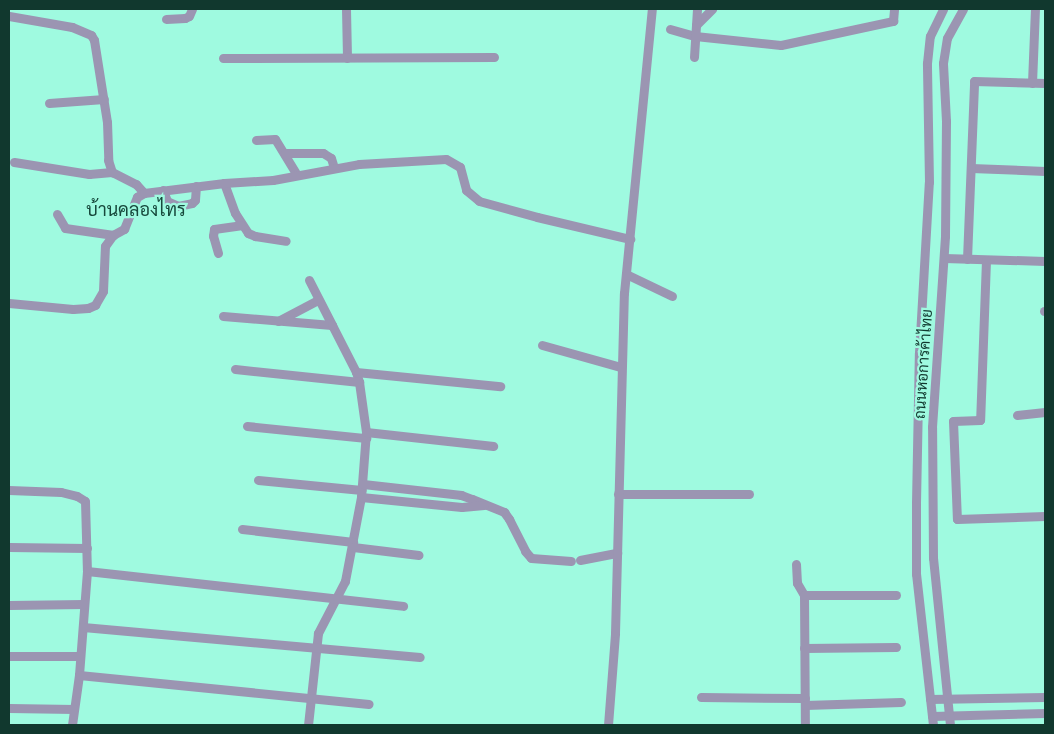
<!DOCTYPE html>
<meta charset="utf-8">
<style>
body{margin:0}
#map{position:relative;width:1054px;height:734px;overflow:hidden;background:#9ffae0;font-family:Commissioner,Sarabun,sans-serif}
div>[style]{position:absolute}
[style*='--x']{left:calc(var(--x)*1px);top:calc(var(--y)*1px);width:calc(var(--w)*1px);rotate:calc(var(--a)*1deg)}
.street>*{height:9px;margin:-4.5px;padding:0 4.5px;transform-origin:4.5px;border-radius:4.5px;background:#9b95b2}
span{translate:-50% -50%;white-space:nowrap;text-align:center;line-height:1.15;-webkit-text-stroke:4.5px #9ffae0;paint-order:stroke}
.street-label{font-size:15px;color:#11382e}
.quarter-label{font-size:18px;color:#17493c}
.frame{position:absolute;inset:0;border:10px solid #11382e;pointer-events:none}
</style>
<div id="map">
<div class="street">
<div style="--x:346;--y:9;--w:49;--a:88.8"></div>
<div style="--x:9;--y:16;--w:64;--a:9.9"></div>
<div style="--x:72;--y:27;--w:21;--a:23"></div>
<div style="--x:91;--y:35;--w:6;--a:59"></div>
<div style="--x:94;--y:40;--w:83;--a:81"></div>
<div style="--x:107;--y:122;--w:38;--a:88"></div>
<div style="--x:108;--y:160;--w:13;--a:72"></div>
<div style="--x:166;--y:19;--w:19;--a:-3"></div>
<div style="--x:185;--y:18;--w:4;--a:-27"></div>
<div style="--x:189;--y:16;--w:8;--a:-67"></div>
<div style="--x:696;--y:25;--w:23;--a:-45"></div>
<div style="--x:670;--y:29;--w:26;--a:16"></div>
<div style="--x:695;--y:36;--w:86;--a:6"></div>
<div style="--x:781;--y:45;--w:115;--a:-12.1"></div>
<div style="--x:893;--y:21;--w:12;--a:-85"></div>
<div style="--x:694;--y:57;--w:48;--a:-86.4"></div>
<div style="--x:223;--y:58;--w:271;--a:-0.2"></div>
<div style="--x:1032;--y:83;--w:74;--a:-87.7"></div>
<div style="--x:49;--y:103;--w:55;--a:-4.2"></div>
<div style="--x:256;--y:140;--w:19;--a:-3"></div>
<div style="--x:275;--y:139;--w:42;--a:58.6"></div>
<div style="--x:285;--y:153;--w:38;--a:0"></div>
<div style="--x:323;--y:153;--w:9;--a:32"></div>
<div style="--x:331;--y:158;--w:10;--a:73"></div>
<div style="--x:14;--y:162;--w:76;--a:9.1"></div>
<div style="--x:89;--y:174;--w:23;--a:-5"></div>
<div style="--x:112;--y:172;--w:27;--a:27"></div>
<div style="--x:136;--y:184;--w:12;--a:48"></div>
<div style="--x:971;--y:168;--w:74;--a:2.3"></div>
<div style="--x:224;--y:183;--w:32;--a:70"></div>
<div style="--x:235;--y:213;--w:24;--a:57"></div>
<div style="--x:248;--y:233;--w:8;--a:23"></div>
<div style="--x:255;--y:236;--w:31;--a:9"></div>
<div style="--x:163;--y:190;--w:12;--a:70"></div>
<div style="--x:167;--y:201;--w:12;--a:24"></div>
<div style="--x:178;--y:206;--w:14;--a:-12"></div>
<div style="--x:192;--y:203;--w:4;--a:-45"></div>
<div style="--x:195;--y:200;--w:14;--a:-86"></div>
<div style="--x:57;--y:214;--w:16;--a:60"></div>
<div style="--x:65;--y:228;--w:49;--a:8.3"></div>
<div style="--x:218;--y:253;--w:18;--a:-106"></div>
<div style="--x:213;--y:236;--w:7;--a:-82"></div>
<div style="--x:214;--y:229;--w:27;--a:-8"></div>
<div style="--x:944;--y:258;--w:101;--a:1.7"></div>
<div style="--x:967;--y:259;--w:178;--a:-87.7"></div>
<div style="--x:974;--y:81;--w:71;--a:1.6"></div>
<div style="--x:986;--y:260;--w:160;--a:92.1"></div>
<div style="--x:980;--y:420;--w:27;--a:178"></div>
<div style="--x:953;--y:421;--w:98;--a:87.7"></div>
<div style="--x:957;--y:519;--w:88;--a:-2"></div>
<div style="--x:626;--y:274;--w:51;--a:25.6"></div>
<div style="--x:309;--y:280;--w:51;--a:62.9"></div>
<div style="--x:9;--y:303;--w:64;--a:5.4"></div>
<div style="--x:73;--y:309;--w:15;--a:-4"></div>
<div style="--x:88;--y:308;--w:8;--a:-23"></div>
<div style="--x:95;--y:305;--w:16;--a:-60"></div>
<div style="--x:103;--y:291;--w:45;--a:-87.5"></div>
<div style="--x:105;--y:246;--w:14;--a:-54"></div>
<div style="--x:113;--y:235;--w:13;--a:-29"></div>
<div style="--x:124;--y:229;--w:35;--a:-68"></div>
<div style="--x:137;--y:197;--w:8;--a:-30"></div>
<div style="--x:144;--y:193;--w:81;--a:-7.1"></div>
<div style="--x:224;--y:183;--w:49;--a:-3.5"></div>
<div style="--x:273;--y:180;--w:87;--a:-10.5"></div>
<div style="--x:359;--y:164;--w:87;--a:-3.3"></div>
<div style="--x:446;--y:159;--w:16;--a:30"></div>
<div style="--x:460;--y:167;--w:24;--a:75"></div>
<div style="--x:466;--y:190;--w:17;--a:40"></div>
<div style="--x:479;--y:201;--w:60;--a:15.4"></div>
<div style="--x:537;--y:217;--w:96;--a:13.3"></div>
<div style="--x:1044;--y:311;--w:1;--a:0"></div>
<div style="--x:223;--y:316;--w:109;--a:4.7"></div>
<div style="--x:332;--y:325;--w:53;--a:62.9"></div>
<div style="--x:356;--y:372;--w:10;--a:73"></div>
<div style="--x:359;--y:382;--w:50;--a:82"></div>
<div style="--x:366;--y:432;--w:65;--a:94.4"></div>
<div style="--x:361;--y:497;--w:86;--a:100.8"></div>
<div style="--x:345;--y:581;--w:59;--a:117.4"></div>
<div style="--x:318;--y:633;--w:93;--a:96.2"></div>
<div style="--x:278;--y:321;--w:45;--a:-27.7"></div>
<div style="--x:542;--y:345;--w:82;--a:15.6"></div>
<div style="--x:235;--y:369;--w:125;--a:6"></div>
<div style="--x:356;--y:372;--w:145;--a:5.6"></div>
<div style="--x:1017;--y:415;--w:28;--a:-6"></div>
<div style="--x:247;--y:426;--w:120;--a:5.8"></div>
<div style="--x:366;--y:432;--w:128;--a:6.3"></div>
<div style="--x:258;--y:480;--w:104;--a:5.5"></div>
<div style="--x:363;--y:484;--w:99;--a:6.4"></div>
<div style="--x:461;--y:495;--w:12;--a:20"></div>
<div style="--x:472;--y:499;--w:35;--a:22"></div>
<div style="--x:504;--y:512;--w:9;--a:54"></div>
<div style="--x:509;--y:519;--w:36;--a:63"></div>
<div style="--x:525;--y:551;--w:9;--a:49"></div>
<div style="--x:531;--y:558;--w:40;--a:4.3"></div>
<div style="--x:9;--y:490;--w:52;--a:2.2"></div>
<div style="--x:61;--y:492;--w:16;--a:14"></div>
<div style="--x:77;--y:496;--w:9;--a:32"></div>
<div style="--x:85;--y:501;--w:70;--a:88.4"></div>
<div style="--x:87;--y:571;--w:104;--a:94.4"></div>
<div style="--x:79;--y:675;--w:50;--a:98"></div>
<div style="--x:618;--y:494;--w:131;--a:0"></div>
<div style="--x:361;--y:497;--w:101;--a:5.7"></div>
<div style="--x:462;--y:507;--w:22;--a:-5"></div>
<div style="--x:242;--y:529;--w:112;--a:6.7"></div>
<div style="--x:9;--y:547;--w:78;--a:0.7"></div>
<div style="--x:353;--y:547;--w:66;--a:6.9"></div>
<div style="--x:580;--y:560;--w:38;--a:-11"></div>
<div style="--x:796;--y:564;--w:19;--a:87"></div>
<div style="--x:797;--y:583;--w:14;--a:60"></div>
<div style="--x:804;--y:595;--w:130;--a:89.6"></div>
<div style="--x:87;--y:571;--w:318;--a:6.3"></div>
<div style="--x:804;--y:595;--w:92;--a:0"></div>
<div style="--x:9;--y:605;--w:75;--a:-0.8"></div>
<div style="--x:83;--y:627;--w:338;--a:5.1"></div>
<div style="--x:804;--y:648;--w:92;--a:-0.6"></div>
<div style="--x:9;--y:656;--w:71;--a:0"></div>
<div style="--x:79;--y:675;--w:291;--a:5.7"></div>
<div style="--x:701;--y:697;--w:104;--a:0.6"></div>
<div style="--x:930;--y:699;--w:115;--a:-1"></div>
<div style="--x:805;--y:705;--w:96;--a:-1.8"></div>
<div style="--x:9;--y:708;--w:65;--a:0.9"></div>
<div style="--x:932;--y:716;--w:113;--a:-1.5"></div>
<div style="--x:608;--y:725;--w:92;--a:-85.6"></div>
<div style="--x:615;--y:633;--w:340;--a:-88.5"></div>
<div style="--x:624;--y:293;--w:285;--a:-84.4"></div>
<div style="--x:933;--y:725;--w:152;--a:-96.4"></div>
<div style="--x:916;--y:574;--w:71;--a:-90"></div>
<div style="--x:916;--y:503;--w:150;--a:-88.9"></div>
<div style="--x:919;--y:353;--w:171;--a:-86.7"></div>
<div style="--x:929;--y:182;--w:119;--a:-91"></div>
<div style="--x:927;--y:63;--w:27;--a:-84"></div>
<div style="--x:930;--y:36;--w:30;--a:-64"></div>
<div style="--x:950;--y:725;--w:168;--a:-95.8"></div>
<div style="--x:933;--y:558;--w:131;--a:-90.4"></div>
<div style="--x:932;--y:427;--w:191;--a:-86.1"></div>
<div style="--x:945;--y:236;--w:115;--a:-89.5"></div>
<div style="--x:946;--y:121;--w:58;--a:-93"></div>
<div style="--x:943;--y:63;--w:25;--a:-81"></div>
<div style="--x:947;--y:38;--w:33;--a:-61"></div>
</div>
<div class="street-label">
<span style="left:923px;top:364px;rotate:-86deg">ถนนหอการค้าไทย</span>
</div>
<div class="quarter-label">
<span style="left:136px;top:209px">บ้านคลองไทร</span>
</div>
<div class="frame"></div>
</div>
